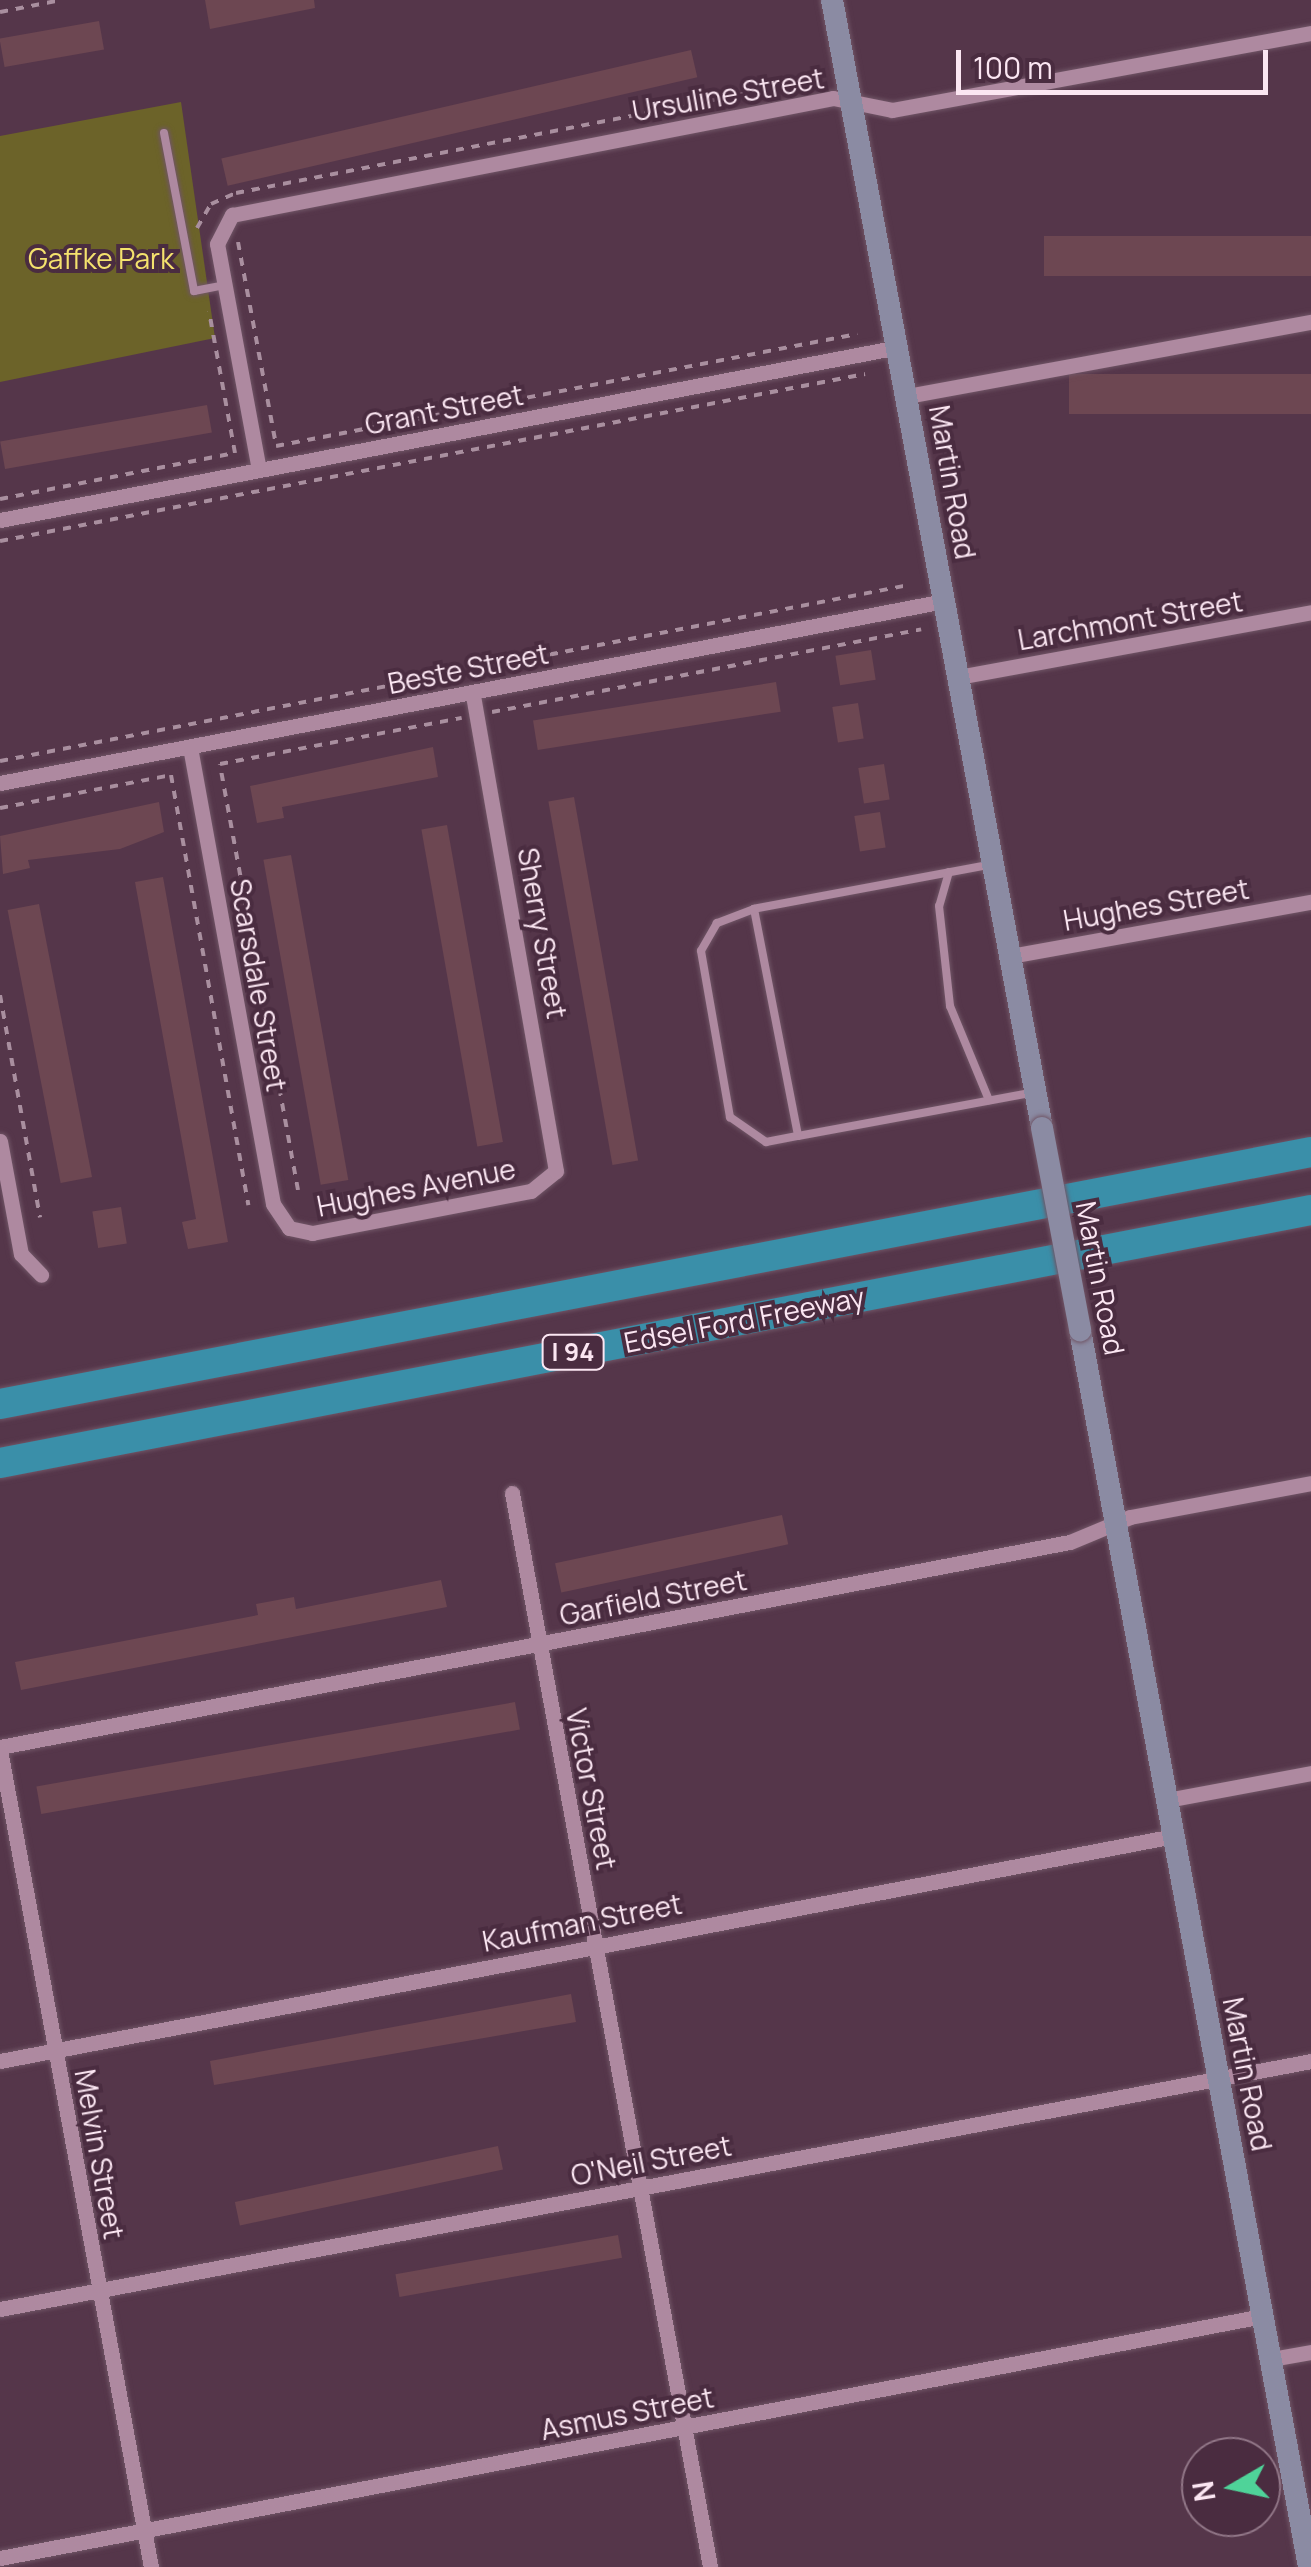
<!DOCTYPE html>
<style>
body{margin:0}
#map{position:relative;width:1311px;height:2567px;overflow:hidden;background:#55364a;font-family:Manrope,sans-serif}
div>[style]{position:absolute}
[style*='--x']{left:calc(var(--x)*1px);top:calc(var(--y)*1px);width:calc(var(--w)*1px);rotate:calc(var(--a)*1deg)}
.green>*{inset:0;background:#6c6329}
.building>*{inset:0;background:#6d4752;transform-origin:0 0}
.path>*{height:4px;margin-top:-2px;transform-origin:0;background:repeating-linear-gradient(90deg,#a98f9f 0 8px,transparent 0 16px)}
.roads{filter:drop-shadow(0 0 2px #705566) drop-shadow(0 0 2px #705566)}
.lane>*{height:8px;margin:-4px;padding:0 4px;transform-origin:4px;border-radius:4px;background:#ae89a0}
.street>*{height:15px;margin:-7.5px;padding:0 7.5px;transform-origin:7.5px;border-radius:7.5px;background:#ae89a0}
.secondary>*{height:22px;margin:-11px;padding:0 11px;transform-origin:11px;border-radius:11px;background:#8b8ba3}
.highway>*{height:30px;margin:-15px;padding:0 15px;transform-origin:15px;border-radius:15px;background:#3a8fa9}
.bridges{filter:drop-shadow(0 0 2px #705566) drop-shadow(0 0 2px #705566)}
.secondary-bridge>*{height:22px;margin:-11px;padding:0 11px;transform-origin:11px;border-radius:11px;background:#8b8ba3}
span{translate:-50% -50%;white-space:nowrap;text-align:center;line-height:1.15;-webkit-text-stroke:8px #4a2c40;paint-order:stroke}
.shield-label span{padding:2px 8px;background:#4a2c40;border:2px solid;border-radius:8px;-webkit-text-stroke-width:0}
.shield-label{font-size:25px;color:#fbe6f2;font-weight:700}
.street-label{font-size:28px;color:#fbe6f2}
.park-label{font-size:28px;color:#f4e26d}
.north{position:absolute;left:1181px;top:2437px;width:100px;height:100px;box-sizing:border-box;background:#4a2c40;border:2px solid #917687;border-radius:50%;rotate:261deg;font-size:28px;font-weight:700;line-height:40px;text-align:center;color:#fbe6f2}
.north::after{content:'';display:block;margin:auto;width:35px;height:45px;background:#4fd399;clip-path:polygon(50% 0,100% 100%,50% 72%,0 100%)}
.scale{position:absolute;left:956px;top:50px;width:312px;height:45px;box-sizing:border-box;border:5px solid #fbe6f2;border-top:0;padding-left:12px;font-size:30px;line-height:35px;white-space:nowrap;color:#fbe6f2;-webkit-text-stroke:8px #4a2c40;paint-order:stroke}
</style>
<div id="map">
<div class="green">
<div style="clip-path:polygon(181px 102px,215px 338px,0 382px,0 136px)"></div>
</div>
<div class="building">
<div style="clip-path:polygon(205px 0,314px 0,315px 8px,210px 29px)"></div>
<div style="left:99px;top:21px;width:29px;height:101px;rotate:80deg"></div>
<div style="left:691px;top:50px;width:28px;height:482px;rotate:77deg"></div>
<div style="left:1311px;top:236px;width:40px;height:267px;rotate:90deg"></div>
<div style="left:1311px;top:374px;width:40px;height:242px;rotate:90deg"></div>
<div style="left:207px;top:405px;width:28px;height:210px;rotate:80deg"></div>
<div style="left:871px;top:650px;width:30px;height:36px;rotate:81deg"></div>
<div style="left:776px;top:682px;width:30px;height:246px;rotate:81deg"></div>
<div style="left:858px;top:703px;width:36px;height:26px;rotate:81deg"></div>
<div style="clip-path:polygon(433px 747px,438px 777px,282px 807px,284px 818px,257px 823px,250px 786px)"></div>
<div style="left:884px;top:764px;width:36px;height:26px;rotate:81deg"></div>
<div style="left:574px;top:797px;width:369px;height:26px;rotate:80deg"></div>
<div style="clip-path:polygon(159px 802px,164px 832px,120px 849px,28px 860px,30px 868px,3px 874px,0 836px)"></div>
<div style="left:880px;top:812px;width:36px;height:26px;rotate:81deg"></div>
<div style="left:447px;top:825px;width:322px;height:26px;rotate:80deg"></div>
<div style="left:291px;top:855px;width:330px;height:28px;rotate:80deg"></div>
<div style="clip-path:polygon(163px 877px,228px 1242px,188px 1249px,182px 1222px,196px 1219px,135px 882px)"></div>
<div style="left:39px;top:904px;width:278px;height:32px;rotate:79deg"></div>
<div style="left:121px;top:1207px;width:37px;height:29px;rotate:81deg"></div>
<div style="left:782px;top:1515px;width:30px;height:232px;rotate:78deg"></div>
<div style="clip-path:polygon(441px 1580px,447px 1607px,21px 1690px,15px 1662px,258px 1615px,256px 1604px,294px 1597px,296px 1609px)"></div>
<div style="left:515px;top:1702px;width:28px;height:486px;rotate:80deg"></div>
<div style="clip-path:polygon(571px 1994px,576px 2022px,214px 2085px,210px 2061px)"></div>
<div style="left:498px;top:2146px;width:24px;height:269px;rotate:78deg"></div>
<div style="left:618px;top:2235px;width:23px;height:226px;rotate:80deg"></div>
</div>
<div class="path">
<div style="--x:0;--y:12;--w:62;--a:-11.1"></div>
<div style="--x:197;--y:228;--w:28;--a:-60"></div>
<div style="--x:211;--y:204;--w:27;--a:-24"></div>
<div style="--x:236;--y:193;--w:585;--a:-11.04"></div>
<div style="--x:238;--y:242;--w:208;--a:79.4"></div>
<div style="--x:276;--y:446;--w:592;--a:-10.91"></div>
<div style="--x:0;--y:499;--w:239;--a:-11.1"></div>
<div style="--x:235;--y:453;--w:144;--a:-100.4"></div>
<div style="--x:0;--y:541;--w:881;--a:-10.93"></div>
<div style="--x:492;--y:712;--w:437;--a:-10.9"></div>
<div style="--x:0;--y:761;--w:921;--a:-10.96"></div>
<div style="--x:0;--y:808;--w:174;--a:-10.9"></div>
<div style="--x:171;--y:775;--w:437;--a:79.8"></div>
<div style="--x:0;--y:995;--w:226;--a:79.8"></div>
<div style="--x:298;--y:1190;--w:433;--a:-100.4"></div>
<div style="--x:220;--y:764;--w:246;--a:-10.8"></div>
</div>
<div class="roads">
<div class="lane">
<div style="--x:164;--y:133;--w:161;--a:79.2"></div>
<div style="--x:194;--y:291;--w:31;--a:-11"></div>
<div style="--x:988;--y:865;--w:238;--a:169.4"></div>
<div style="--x:754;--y:909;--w:231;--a:79"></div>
<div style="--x:798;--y:1136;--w:236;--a:-10.5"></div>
<div style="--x:949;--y:872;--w:35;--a:106"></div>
<div style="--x:939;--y:906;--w:101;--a:83.7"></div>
<div style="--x:950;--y:1006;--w:102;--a:67.5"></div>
<div style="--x:754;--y:909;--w:40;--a:159"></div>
<div style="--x:717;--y:923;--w:32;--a:120"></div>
<div style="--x:701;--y:951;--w:169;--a:80.1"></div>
<div style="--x:730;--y:1117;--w:44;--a:34.8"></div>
<div style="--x:766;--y:1142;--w:33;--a:-11"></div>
</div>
<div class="street">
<div style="--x:907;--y:396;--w:411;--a:-10.4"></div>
<div style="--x:259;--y:470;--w:230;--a:-100.5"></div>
<div style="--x:217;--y:244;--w:33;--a:-63"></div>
<div style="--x:232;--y:215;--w:612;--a:-11.02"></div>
<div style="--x:833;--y:98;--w:60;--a:11.5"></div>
<div style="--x:892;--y:110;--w:426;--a:-10.4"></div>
<div style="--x:0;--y:520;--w:915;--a:-10.9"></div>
<div style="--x:958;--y:677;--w:359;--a:-10.4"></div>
<div style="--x:190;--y:747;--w:464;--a:79.7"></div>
<div style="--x:273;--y:1204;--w:29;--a:56"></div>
<div style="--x:289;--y:1228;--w:24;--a:12"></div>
<div style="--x:312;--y:1233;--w:223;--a:-10.9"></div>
<div style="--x:531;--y:1191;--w:32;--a:-39"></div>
<div style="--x:556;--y:1171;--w:485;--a:-99.9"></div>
<div style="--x:0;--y:783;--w:961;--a:-10.91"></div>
<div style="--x:1010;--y:956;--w:306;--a:-10.2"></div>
<div style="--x:0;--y:1141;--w:115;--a:79.5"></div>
<div style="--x:21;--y:1254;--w:29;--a:46"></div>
<div style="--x:512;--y:1493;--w:1092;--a:79.55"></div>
<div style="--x:0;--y:1747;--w:1089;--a:-10.85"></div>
<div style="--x:1070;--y:1542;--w:65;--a:-22.6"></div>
<div style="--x:1130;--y:1517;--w:184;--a:-10.6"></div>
<div style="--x:0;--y:1750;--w:831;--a:79.53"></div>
<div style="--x:1167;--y:1800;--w:147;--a:-10.6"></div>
<div style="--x:0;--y:2061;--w:1195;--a:-10.85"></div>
<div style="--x:0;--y:2309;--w:1334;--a:-10.71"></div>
<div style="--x:1271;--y:2359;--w:41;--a:-9.9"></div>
<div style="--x:0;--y:2558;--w:1286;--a:-10.85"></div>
</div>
<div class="secondary">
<div style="--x:832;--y:0;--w:1147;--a:79.45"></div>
<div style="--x:1080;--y:1330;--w:1258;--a:79.51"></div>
</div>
<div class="highway">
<div style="--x:0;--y:1404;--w:1335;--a:-10.88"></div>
<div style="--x:0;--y:1463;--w:1335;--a:-10.92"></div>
</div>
</div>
<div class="bridges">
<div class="secondary-bridge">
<div style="--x:1042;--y:1128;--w:206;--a:79.3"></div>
</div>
</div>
<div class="shield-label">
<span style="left:573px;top:1352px">I 94</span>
</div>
<div class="street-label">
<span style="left:728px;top:94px;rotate:-10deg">Ursuline Street</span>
<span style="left:444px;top:409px;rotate:-11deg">Grant Street</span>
<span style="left:953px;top:482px;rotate:80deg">Martin Road</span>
<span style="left:1130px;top:620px;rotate:-10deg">Larchmont Street</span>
<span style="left:468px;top:668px;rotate:-11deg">Beste Street</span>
<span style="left:1156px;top:904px;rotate:-10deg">Hughes Street</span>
<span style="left:543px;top:933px;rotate:80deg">Sherry Street</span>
<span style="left:259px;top:985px;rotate:80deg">Scarsdale Street</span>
<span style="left:416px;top:1187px;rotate:-11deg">Hughes Avenue</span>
<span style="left:1101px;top:1278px;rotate:79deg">Martin Road</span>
<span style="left:744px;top:1319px;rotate:-11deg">Edsel Ford Freeway</span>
<span style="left:653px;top:1597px;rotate:-11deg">Garfield Street</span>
<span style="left:592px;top:1789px;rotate:79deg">Victor Street</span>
<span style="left:582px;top:1922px;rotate:-11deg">Kaufman Street</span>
<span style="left:1248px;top:2074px;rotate:79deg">Martin Road</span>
<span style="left:100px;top:2154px;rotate:80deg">Melvin Street</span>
<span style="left:651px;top:2160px;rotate:-11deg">O'Neil Street</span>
<span style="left:627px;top:2413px;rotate:-11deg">Asmus Street</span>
</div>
<div class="park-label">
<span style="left:101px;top:258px">Gaffke Park</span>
</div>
<div class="north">N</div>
<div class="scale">100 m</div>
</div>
